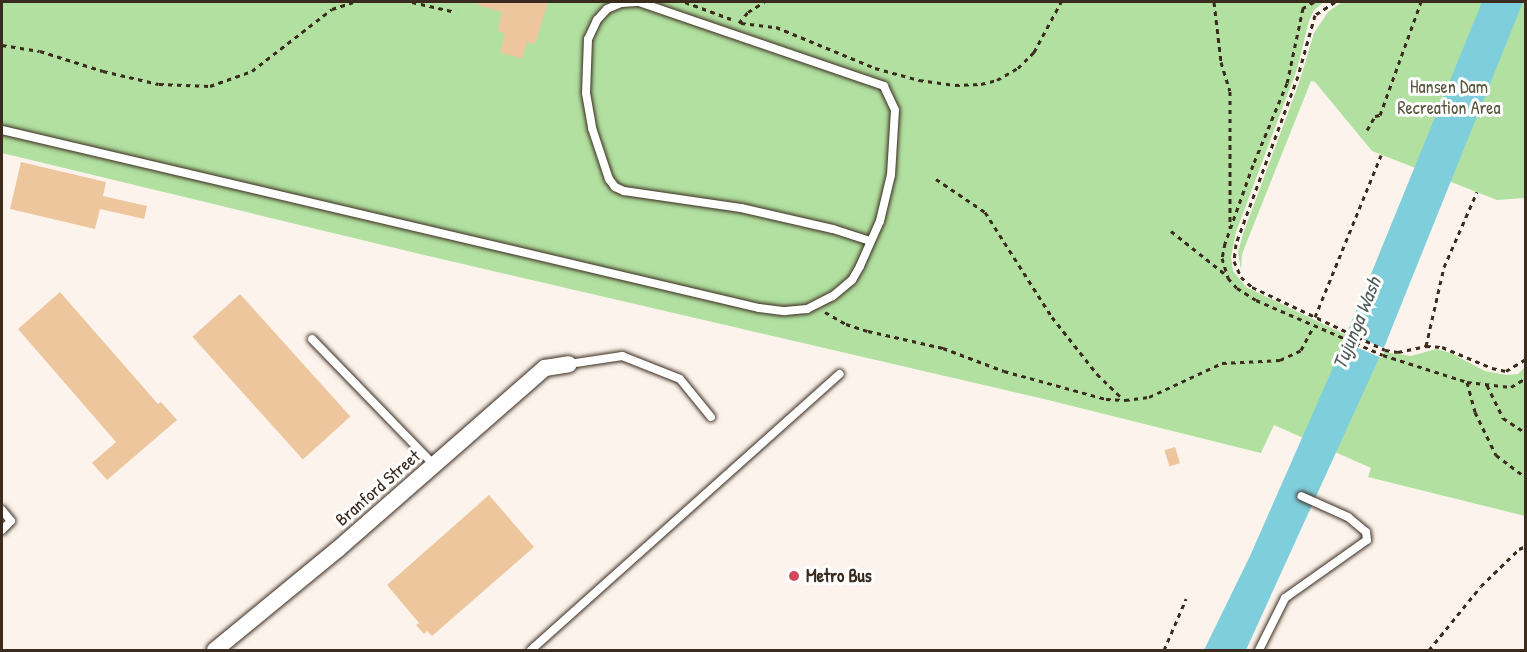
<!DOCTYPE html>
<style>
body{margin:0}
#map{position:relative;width:1527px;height:652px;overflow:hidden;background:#fcf4ec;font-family:"Patrick Hand",sans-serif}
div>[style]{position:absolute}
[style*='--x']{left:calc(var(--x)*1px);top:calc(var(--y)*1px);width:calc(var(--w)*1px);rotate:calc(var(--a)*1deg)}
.green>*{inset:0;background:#b1e0a0}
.water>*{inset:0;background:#7fcedc}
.pier>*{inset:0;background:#fcf4ec;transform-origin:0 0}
.building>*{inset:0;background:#eec69e;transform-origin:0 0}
.path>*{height:3px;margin-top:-1.5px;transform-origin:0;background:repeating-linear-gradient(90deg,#3b2a1e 0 4.5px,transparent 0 9px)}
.roads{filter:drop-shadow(0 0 2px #3b2a1e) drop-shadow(0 0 2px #3b2a1e)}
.lane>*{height:8px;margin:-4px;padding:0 4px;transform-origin:4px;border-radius:4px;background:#fff}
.street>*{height:16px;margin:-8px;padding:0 8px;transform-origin:8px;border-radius:8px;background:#fff}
.dots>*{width:16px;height:16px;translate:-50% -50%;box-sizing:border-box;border:3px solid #fff;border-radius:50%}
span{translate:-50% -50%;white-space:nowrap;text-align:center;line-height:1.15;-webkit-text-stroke:6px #fff;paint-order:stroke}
.park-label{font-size:18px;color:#58583e}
.street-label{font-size:18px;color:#3b2a1e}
.poi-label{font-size:18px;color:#3b2a1e;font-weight:700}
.left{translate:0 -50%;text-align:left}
.water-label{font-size:20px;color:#4f5b57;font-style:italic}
.frame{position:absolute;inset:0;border:3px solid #3b2a1e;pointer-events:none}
</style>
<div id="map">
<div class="green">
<div style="clip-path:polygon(2px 2px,1324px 2px,1314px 10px,1309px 21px,1297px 69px,1236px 232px,1231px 257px,1233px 271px,1246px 287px,1344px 334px,1346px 332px,1386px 349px,1385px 352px,1411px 356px,1436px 349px,1451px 353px,1485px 371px,1507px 375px,1518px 374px,1525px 367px,1525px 516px,1368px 477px,1371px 468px,1274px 425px,1261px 453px,1044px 399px,420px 254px,2px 153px)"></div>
<div style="clip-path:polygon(1342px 2px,1525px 2px,1525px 198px,1497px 200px,1372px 151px,1315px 82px,1311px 81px,1242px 254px,1241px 270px,1238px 252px,1243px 234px,1299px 83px,1314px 33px,1328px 12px)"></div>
</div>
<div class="water">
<div style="clip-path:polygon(1482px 2px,1523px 2px,1385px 345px,1246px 650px,1204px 650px,1250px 556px,1331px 372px)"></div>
</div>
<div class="pier">
<div style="left:1346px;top:332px;width:43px;height:10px;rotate:23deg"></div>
</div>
<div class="building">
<div style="clip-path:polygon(478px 2px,548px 2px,535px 44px,527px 42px,522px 59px,500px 52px,505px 34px,498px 31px,502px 12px,478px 5px)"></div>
<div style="clip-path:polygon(21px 162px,106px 182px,103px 196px,147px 206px,144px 219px,100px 209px,95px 229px,10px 209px)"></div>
<div style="clip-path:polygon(60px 292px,158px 404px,161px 402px,177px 420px,107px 480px,92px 463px,116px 442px,18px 329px)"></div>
<div style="left:240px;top:294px;width:165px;height:64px;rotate:48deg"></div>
<div style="left:1175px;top:447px;width:17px;height:11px;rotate:73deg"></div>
<div style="clip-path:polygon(489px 495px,534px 547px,432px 636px,427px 631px,424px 634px,416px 625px,419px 623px,387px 585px)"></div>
</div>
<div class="path">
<div style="--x:412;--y:2;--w:45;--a:12.8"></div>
<div style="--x:685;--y:2;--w:49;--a:20.3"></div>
<div style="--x:1214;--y:2;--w:60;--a:83.3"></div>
<div style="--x:1221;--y:62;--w:30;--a:73"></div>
<div style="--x:1230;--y:91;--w:137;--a:90"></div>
<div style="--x:1314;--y:2;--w:13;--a:151"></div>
<div style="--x:1303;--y:8;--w:77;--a:102"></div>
<div style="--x:1287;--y:83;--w:89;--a:112.5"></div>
<div style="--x:1253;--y:165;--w:83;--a:109.7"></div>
<div style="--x:1225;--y:243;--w:15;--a:101"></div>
<div style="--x:1222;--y:258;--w:21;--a:73"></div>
<div style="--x:1228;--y:278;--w:13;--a:48"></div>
<div style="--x:1237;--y:288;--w:22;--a:32"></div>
<div style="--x:1256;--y:300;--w:138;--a:23.4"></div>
<div style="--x:1383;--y:355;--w:88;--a:17.8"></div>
<div style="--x:1467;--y:382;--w:44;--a:6.5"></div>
<div style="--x:1511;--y:387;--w:17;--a:-31"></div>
<div style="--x:1335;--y:2;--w:24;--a:147"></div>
<div style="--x:1315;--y:15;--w:63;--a:105.6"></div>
<div style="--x:1298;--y:76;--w:179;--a:110.3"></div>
<div style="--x:1236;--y:244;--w:17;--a:97"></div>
<div style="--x:1234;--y:261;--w:17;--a:66"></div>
<div style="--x:1241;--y:277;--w:15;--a:42"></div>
<div style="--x:1252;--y:287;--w:147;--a:25.3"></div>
<div style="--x:1385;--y:350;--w:13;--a:9"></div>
<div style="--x:1398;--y:352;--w:29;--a:-12"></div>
<div style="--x:1426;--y:346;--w:16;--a:4"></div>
<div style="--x:1442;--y:347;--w:54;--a:22.8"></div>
<div style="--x:1492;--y:368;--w:14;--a:12"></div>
<div style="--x:1506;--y:371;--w:23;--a:-31"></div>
<div style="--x:739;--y:23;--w:14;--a:-51"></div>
<div style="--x:748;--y:12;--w:19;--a:-32"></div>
<div style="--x:741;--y:23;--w:35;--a:7"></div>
<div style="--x:776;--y:27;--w:107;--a:22.5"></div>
<div style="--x:875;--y:68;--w:46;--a:15.3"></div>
<div style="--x:919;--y:80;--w:36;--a:8"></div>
<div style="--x:955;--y:85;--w:26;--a:-2"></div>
<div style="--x:981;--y:84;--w:16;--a:-14"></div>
<div style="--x:997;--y:80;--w:24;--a:-30"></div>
<div style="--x:1018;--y:68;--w:23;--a:-45"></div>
<div style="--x:1034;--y:52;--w:57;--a:-61.6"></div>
<div style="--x:2;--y:45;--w:38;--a:9"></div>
<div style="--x:40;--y:51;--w:66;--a:17.6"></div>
<div style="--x:103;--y:71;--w:57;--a:13.1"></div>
<div style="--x:159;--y:84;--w:51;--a:2.2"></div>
<div style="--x:210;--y:86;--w:45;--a:-19.7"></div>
<div style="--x:252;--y:71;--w:101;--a:-37.8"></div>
<div style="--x:332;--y:9;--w:22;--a:-18"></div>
<div style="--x:1367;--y:130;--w:16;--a:-60"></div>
<div style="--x:1375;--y:116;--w:5;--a:-11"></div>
<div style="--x:1380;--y:115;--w:120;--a:-70.1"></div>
<div style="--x:936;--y:179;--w:59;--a:34"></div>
<div style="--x:985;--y:212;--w:125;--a:57.5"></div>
<div style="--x:1052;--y:317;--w:73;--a:51.7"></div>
<div style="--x:1097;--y:374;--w:36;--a:44"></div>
<div style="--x:1171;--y:231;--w:69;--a:38.5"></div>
<div style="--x:825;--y:312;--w:24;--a:30"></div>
<div style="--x:846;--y:324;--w:23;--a:18"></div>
<div style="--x:868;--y:331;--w:77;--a:12.8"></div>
<div style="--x:943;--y:348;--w:65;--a:20.7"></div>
<div style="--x:1004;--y:371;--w:106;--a:15.4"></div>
<div style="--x:1106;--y:399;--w:19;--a:3"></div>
<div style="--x:1125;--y:400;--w:24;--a:-7"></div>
<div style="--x:1149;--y:397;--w:81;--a:-25"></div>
<div style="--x:1222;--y:363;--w:58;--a:-3"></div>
<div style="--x:1280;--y:360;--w:23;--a:-25"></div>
<div style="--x:1301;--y:350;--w:27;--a:-62"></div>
<div style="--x:1315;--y:317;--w:175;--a:-67.8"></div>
<div style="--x:1426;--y:346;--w:81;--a:-77.2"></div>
<div style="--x:1444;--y:267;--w:82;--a:-66.3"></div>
<div style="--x:1467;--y:382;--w:31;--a:75"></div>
<div style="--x:1475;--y:412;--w:48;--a:64"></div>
<div style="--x:1496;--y:455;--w:38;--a:37"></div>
<div style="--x:1487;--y:385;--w:37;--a:64"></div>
<div style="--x:1503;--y:418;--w:27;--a:33"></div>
<div style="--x:1164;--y:650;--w:56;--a:-66.7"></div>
<div style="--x:1429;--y:650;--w:82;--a:-50.9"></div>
<div style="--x:1481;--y:586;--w:53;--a:-44.2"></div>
<div style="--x:1519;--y:549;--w:8;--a:-23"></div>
</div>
<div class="roads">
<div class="lane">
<div style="--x:636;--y:2;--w:15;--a:176"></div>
<div style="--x:621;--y:3;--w:15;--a:157"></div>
<div style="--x:607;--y:9;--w:15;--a:132"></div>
<div style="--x:597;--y:20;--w:21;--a:115"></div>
<div style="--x:588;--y:39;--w:54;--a:92.1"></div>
<div style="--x:586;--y:93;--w:36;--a:80"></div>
<div style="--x:592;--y:128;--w:54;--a:71.6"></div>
<div style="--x:609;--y:179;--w:10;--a:53"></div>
<div style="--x:615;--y:187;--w:10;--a:24"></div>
<div style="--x:624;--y:191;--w:118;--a:8.3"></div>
<div style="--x:741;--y:208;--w:94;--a:12.9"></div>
<div style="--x:833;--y:229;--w:39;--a:18"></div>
<div style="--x:2;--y:130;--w:778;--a:13.23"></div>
<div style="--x:759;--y:308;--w:26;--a:7"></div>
<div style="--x:785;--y:311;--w:22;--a:-5"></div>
<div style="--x:807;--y:309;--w:29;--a:-27"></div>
<div style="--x:833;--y:296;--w:25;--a:-40"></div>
<div style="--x:852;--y:280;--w:16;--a:-60"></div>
<div style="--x:860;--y:266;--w:49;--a:-66"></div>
<div style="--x:880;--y:221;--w:47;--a:-76.6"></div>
<div style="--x:891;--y:175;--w:65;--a:-86.5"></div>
<div style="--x:895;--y:110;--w:26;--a:-115"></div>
<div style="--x:884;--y:86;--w:259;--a:-161.1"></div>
<div style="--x:312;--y:339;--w:175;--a:45.9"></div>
<div style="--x:569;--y:364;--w:54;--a:-8.6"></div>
<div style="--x:622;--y:356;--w:62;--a:21.6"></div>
<div style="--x:680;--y:379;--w:49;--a:50.8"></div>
<div style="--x:2;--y:510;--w:14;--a:51"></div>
<div style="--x:11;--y:521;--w:13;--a:135"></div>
<div style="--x:531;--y:650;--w:414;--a:-41.8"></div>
<div style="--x:1259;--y:650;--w:58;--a:-63.4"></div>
<div style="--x:1285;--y:598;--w:100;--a:-35.3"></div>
<div style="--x:1367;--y:540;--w:8;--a:-97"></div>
<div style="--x:1366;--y:532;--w:23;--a:-140"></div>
<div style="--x:1348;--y:517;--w:51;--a:-155.9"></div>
</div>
<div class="street">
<div style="--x:215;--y:650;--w:159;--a:-39.4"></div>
<div style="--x:338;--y:549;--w:275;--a:-41.2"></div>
<div style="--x:545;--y:368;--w:24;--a:-9"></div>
</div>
</div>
<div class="dots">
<div style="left:794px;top:576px;background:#d1495b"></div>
</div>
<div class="park-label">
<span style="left:1449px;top:98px">Hansen Dam<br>Recreation Area</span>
</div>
<div class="street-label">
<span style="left:378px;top:488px;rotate:-41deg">Branford Street</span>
</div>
<div class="poi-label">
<span class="left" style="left:806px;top:576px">Metro Bus</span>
</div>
<div class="water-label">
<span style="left:1356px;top:323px;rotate:-68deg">Tujunga Wash</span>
</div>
<div class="frame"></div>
</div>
